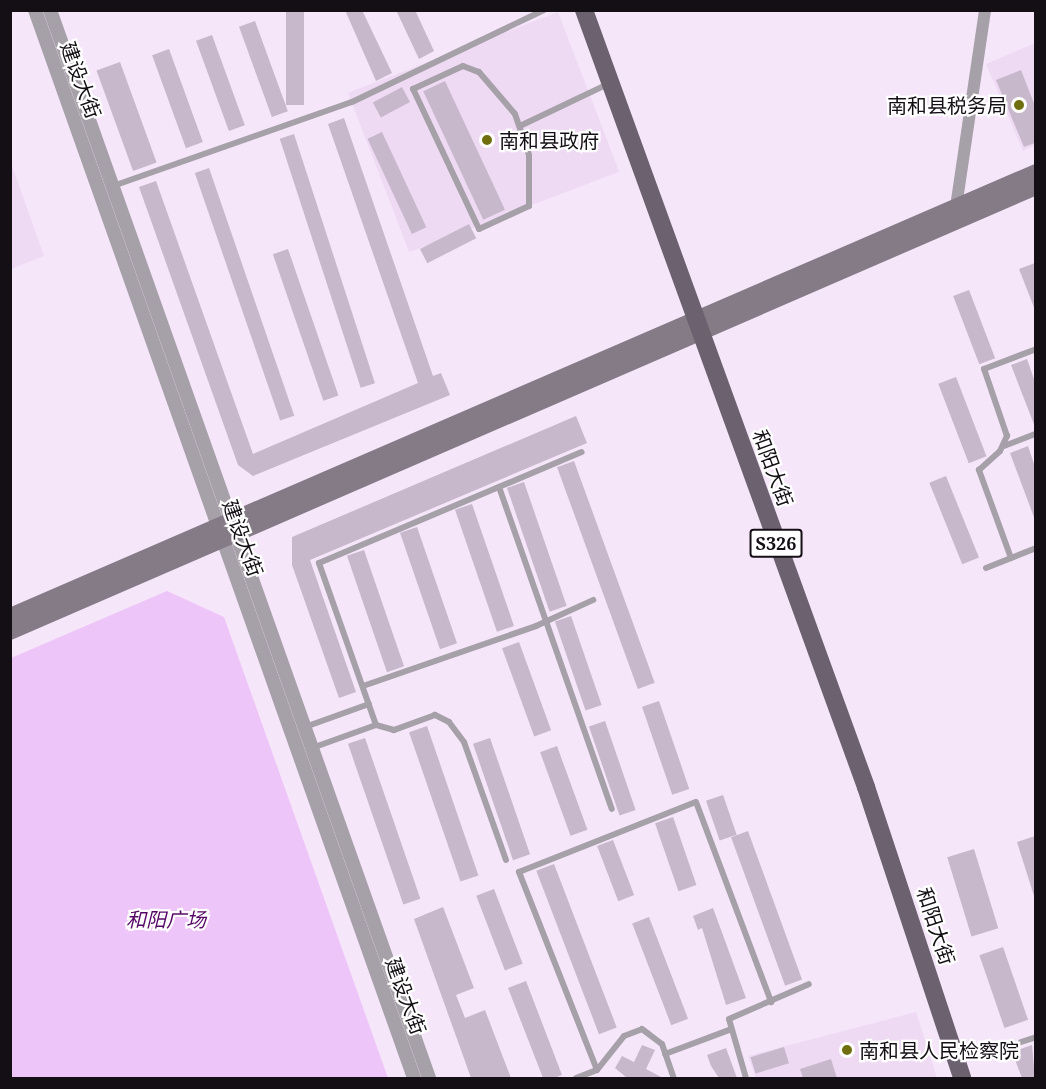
<!DOCTYPE html>
<meta charset="utf-8">
<style>
body{margin:0}
#map{position:relative;width:1046px;height:1089px;overflow:hidden;background:#f6e6fa;font-family:"Noto Serif","Noto Sans SC",serif}
div>[style]{position:absolute}
[style*='--x']{left:calc(var(--x)*1px);top:calc(var(--y)*1px);width:calc(var(--w)*1px);rotate:calc(var(--a)*1deg)}
.built>*{inset:0;background:#efdaf4;transform-origin:0 0}
.green>*{inset:0;background:#eec5f8}
.building>*{inset:0;background:#c8b8cc;transform-origin:0 0}
.service>*{height:6px;margin:-3px;padding:0 3px;transform-origin:3px;border-radius:3px;background:#a6a0a8}
.minor>*{height:12px;margin:-6px;padding:0 6px;transform-origin:6px;border-radius:6px;background:#a6a0a8}
.tertiary>*{height:14px;margin:-7px;padding:0 7px;transform-origin:7px;border-radius:7px;background:#a6a0a8}
.secondary>*{height:16px;margin:-8px;padding:0 8px;transform-origin:8px;border-radius:8px;background:#847b87}
.primary>*{height:18px;margin:-9px;padding:0 9px;transform-origin:9px;border-radius:9px;background:#6c616f}
.dots>*{width:16px;height:16px;translate:-50% -50%;box-sizing:border-box;border:3px solid #fff;border-radius:50%}
span{translate:-50% -50%;white-space:nowrap;text-align:center;line-height:1.15;-webkit-text-stroke:4.5px #fff;paint-order:stroke}
.shield-label span{padding:2px 4px;background:#fff;border:2px solid;border-radius:4px;-webkit-text-stroke-width:0}
.shield-label{font-size:18px;color:#140f15;font-weight:700}
.street-label{font-size:20px;color:#140f15}
.poi-label{font-size:20px;color:#140f15}
.right{translate:-100% -50%;text-align:right}
.left{translate:0 -50%;text-align:left}
.park-label{font-size:20px;color:#560867;font-style:italic}
.frame{position:absolute;inset:0;border:12px solid #140f15;pointer-events:none}
</style>
<div id="map">
<div class="built">
<div style="left:558px;top:12px;width:171px;height:225px;rotate:69deg"></div>
<div style="clip-path:polygon(1035px 43px,1035px 145px,1023px 151px,986px 64px)"></div>
<div style="clip-path:polygon(10px 160px,44px 256px,11px 269px,10px 269px)"></div>
<div style="clip-path:polygon(916px 1012px,937px 1078px,756px 1078px,748px 1056px)"></div>
</div>
<div class="green">
<div style="clip-path:polygon(167px 591px,224px 617px,388px 1078px,11px 1078px,11px 658px)"></div>
</div>
<div class="building">
<div style="left:286px;top:10px;width:18px;height:95px"></div>
<div style="clip-path:polygon(345px 10px,362px 10px,392px 73px,376px 81px)"></div>
<div style="clip-path:polygon(396px 10px,415px 10px,434px 51px,419px 59px)"></div>
<div style="left:255px;top:21px;width:96px;height:17px;rotate:70deg"></div>
<div style="left:212px;top:35px;width:96px;height:17px;rotate:70deg"></div>
<div style="left:169px;top:49px;width:99px;height:18px;rotate:70deg"></div>
<div style="left:120px;top:62px;width:107px;height:25px;rotate:70deg"></div>
<div style="clip-path:polygon(1021px 70px,1035px 106px,1035px 143px,1024px 147px,996px 80px)"></div>
<div style="left:445px;top:81px;width:142px;height:24px;rotate:65deg"></div>
<div style="left:402px;top:87px;width:17px;height:33px;rotate:62deg"></div>
<div style="clip-path:polygon(344px 118px,433px 376px,441px 373px,450px 395px,253px 476px,238px 465px,139px 187px,156px 181px,253px 454px,418px 383px,328px 124px)"></div>
<div style="left:382px;top:132px;width:105px;height:16px;rotate:65deg"></div>
<div style="left:294px;top:134px;width:262px;height:15px;rotate:72deg"></div>
<div style="left:209px;top:168px;width:262px;height:15px;rotate:71deg"></div>
<div style="left:469px;top:224px;width:16px;height:55px;rotate:63deg"></div>
<div style="left:288px;top:249px;width:155px;height:16px;rotate:71deg"></div>
<div style="clip-path:polygon(1035px 263px,1035px 310px,1019px 269px)"></div>
<div style="left:969px;top:290px;width:73px;height:17px;rotate:69deg"></div>
<div style="clip-path:polygon(1027px 359px,1035px 382px,1035px 427px,1011px 365px)"></div>
<div style="left:956px;top:377px;width:85px;height:19px;rotate:69deg"></div>
<div style="clip-path:polygon(576px 416px,587px 443px,310px 560px,356px 692px,339px 698px,292px 565px,292px 537px)"></div>
<div style="clip-path:polygon(1028px 446px,1035px 467px,1035px 520px,1010px 453px)"></div>
<div style="left:574px;top:461px;width:236px;height:18px;rotate:70deg"></div>
<div style="left:946px;top:476px;width:88px;height:18px;rotate:68deg"></div>
<div style="left:524px;top:482px;width:131px;height:18px;rotate:71deg"></div>
<div style="left:472px;top:504px;width:129px;height:18px;rotate:71deg"></div>
<div style="left:417px;top:527px;width:123px;height:18px;rotate:71deg"></div>
<div style="left:364px;top:550px;width:123px;height:18px;rotate:71deg"></div>
<div style="left:571px;top:616px;width:94px;height:17px;rotate:71deg"></div>
<div style="left:519px;top:642px;width:94px;height:18px;rotate:70deg"></div>
<div style="left:659px;top:701px;width:93px;height:18px;rotate:71deg"></div>
<div style="left:605px;top:721px;width:94px;height:17px;rotate:71deg"></div>
<div style="left:427px;top:726px;width:158px;height:19px;rotate:71deg"></div>
<div style="left:365px;top:738px;width:170px;height:18px;rotate:71deg"></div>
<div style="left:490px;top:738px;width:123px;height:18px;rotate:71deg"></div>
<div style="left:557px;top:746px;width:89px;height:18px;rotate:70deg"></div>
<div style="left:723px;top:795px;width:42px;height:18px;rotate:71deg"></div>
<div style="left:673px;top:817px;width:72px;height:19px;rotate:71deg"></div>
<div style="left:748px;top:831px;width:158px;height:18px;rotate:70deg"></div>
<div style="clip-path:polygon(1035px 836px,1035px 896px,1034px 896px,1017px 842px)"></div>
<div style="left:613px;top:840px;width:59px;height:17px;rotate:69deg"></div>
<div style="left:974px;top:849px;width:83px;height:28px;rotate:73deg"></div>
<div style="left:554px;top:864px;width:175px;height:19px;rotate:69deg"></div>
<div style="left:494px;top:889px;width:80px;height:19px;rotate:69deg"></div>
<div style="clip-path:polygon(443px 907px,474px 988px,456px 995px,465px 1018px,485px 1010px,511px 1078px,471px 1078px,414px 919px)"></div>
<div style="clip-path:polygon(713px 908px,746px 998px,726px 1005px,702px 928px,698px 930px,693px 916px)"></div>
<div style="left:649px;top:917px;width:109px;height:18px;rotate:69deg"></div>
<div style="left:1003px;top:947px;width:77px;height:25px;rotate:71deg"></div>
<div style="clip-path:polygon(526px 981px,562px 1075px,554px 1078px,543px 1078px,508px 988px)"></div>
<div style="clip-path:polygon(642px 1045px,655px 1050px,646px 1069px,663px 1078px,627px 1078px,615px 1068px,622px 1056px,634px 1062px)"></div>
<div style="clip-path:polygon(1032px 1045px,1035px 1078px,1022px 1078px,1012px 1052px)"></div>
<div style="left:784px;top:1047px;width:17px;height:35px;rotate:73deg"></div>
<div style="clip-path:polygon(726px 1048px,737px 1078px,719px 1078px,711px 1066px,707px 1055px)"></div>
<div style="clip-path:polygon(831px 1059px,837px 1078px,803px 1078px,800px 1069px)"></div>
</div>
<div class="service">
<div style="--x:463;--y:66;--w:17;--a:21"></div>
<div style="--x:479;--y:72;--w:55;--a:49.4"></div>
<div style="--x:515;--y:114;--w:43;--a:71.1"></div>
<div style="--x:529;--y:155;--w:51;--a:90"></div>
<div style="--x:529;--y:206;--w:55;--a:155.3"></div>
<div style="--x:479;--y:229;--w:155;--a:-115.2"></div>
<div style="--x:413;--y:89;--w:55;--a:-24.7"></div>
<div style="--x:522;--y:125;--w:95;--a:-25.5"></div>
<div style="--x:113;--y:186;--w:253;--a:-19.4"></div>
<div style="--x:352;--y:102;--w:213;--a:-25.6"></div>
<div style="--x:1004;--y:446;--w:34;--a:-21"></div>
<div style="--x:499;--y:487;--w:341;--a:70.7"></div>
<div style="--x:1011;--y:558;--w:94;--a:-110"></div>
<div style="--x:979;--y:470;--w:28;--a:-42"></div>
<div style="--x:1000;--y:451;--w:17;--a:-65"></div>
<div style="--x:1007;--y:436;--w:71;--a:-108.9"></div>
<div style="--x:984;--y:369;--w:56;--a:-21"></div>
<div style="--x:986;--y:568;--w:54;--a:-21.8"></div>
<div style="--x:363;--y:686;--w:183;--a:-19.1"></div>
<div style="--x:536;--y:626;--w:63;--a:-24.5"></div>
<div style="--x:305;--y:727;--w:68;--a:-19.8"></div>
<div style="--x:312;--y:748;--w:68;--a:-19.8"></div>
<div style="--x:506;--y:860;--w:125;--a:-109.6"></div>
<div style="--x:464;--y:742;--w:25;--a:-127"></div>
<div style="--x:449;--y:722;--w:16;--a:-153"></div>
<div style="--x:435;--y:715;--w:44;--a:159.9"></div>
<div style="--x:394;--y:730;--w:19;--a:-164"></div>
<div style="--x:376;--y:725;--w:172;--a:-109.4"></div>
<div style="--x:319;--y:563;--w:285;--a:-22.9"></div>
<div style="--x:1021;--y:1042;--w:16;--a:-18"></div>
<div style="--x:665;--y:1054;--w:68;--a:-20.6"></div>
<div style="--x:597;--y:1070;--w:213;--a:-111.5"></div>
<div style="--x:519;--y:872;--w:190;--a:-21.6"></div>
<div style="--x:696;--y:802;--w:214;--a:69.4"></div>
<div style="--x:576;--y:1078;--w:22;--a:-21"></div>
<div style="--x:597;--y:1070;--w:43;--a:-51.5"></div>
<div style="--x:624;--y:1036;--w:19;--a:-21"></div>
<div style="--x:642;--y:1029;--w:25;--a:37"></div>
<div style="--x:662;--y:1044;--w:36;--a:71"></div>
<div style="--x:746;--y:1078;--w:61;--a:-106.1"></div>
<div style="--x:729;--y:1019;--w:87;--a:-23.6"></div>
</div>
<div class="minor">
<div style="--x:956;--y:207;--w:199;--a:-81.6"></div>
</div>
<div class="tertiary">
<div style="--x:35;--y:10;--w:1133;--a:70.46"></div>
<div style="--x:50;--y:10;--w:1133;--a:70.46"></div>
</div>
<div class="secondary">
<div style="--x:10;--y:616;--w:1118;--a:-23.4"></div>
<div style="--x:10;--y:632;--w:1118;--a:-23.45"></div>
</div>
<div class="primary">
<div style="--x:584;--y:10;--w:827;--a:70.05"></div>
<div style="--x:866;--y:787;--w:306;--a:71.7"></div>
</div>
<div class="dots">
<div style="left:1019px;top:105px;background:#6f6f10"></div>
<div style="left:487px;top:140px;background:#6f6f10"></div>
<div style="left:847px;top:1050px;background:#6f6f10"></div>
</div>
<div class="shield-label">
<span style="left:776px;top:543px">S326</span>
</div>
<div class="street-label">
<span style="left:81px;top:80px;rotate:70deg">建设大街</span>
<span style="left:773px;top:468px;rotate:70deg">和阳大街</span>
<span style="left:243px;top:538px;rotate:70deg">建设大街</span>
<span style="left:936px;top:926px;rotate:72deg">和阳大街</span>
<span style="left:406px;top:996px;rotate:70deg">建设大街</span>
</div>
<div class="poi-label">
<span class="right" style="left:1007px;top:105px">南和县税务局</span>
<span class="left" style="left:499px;top:140px">南和县政府</span>
<span class="left" style="left:859px;top:1050px">南和县人民检察院</span>
</div>
<div class="park-label">
<span style="left:166px;top:919px">和阳广场</span>
</div>
<div class="frame"></div>
</div>
